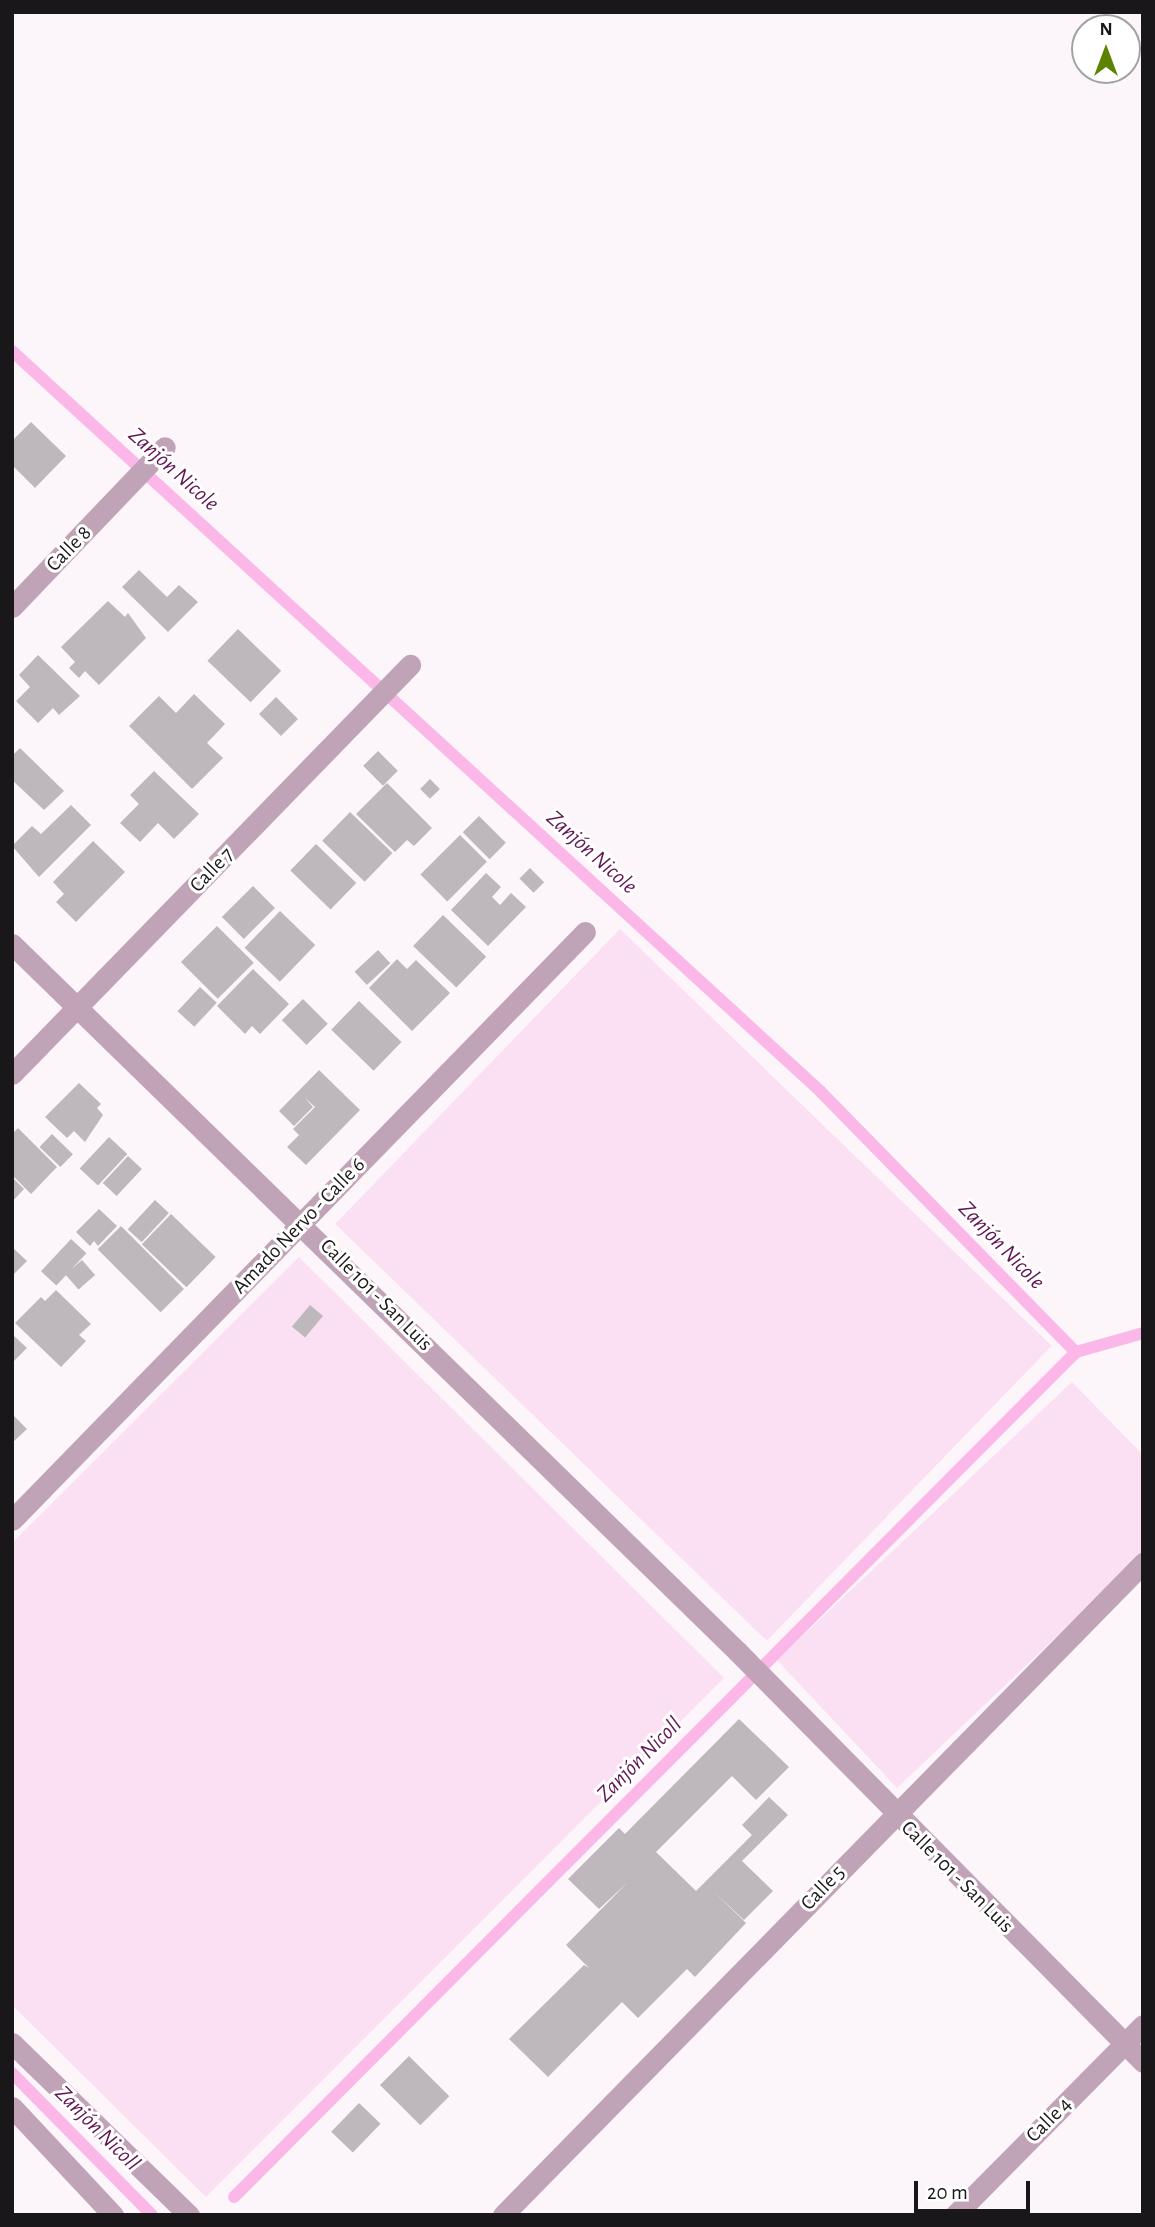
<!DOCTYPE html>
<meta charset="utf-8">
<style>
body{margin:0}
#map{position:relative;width:1155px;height:2227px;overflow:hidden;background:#fcf5fa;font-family:"Alegreya Sans",sans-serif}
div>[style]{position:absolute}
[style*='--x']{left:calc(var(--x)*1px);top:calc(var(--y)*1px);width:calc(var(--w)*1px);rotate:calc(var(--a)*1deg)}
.green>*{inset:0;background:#fbdff2;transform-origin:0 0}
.stream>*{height:12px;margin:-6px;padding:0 6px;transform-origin:6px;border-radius:6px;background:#fbb7e8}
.building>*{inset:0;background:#beb8bc;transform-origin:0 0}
.minor>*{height:21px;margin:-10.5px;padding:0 10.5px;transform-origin:10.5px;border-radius:10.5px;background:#c1a3b8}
span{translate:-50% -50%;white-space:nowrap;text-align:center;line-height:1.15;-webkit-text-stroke:6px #fff;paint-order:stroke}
.street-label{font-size:21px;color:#191719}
.water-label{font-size:23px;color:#621653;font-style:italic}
.frame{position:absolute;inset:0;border:14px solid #191719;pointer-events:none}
.north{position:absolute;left:1071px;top:14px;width:70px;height:70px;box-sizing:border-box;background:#fff;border:2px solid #a3a2a3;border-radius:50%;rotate:0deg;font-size:19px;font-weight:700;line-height:28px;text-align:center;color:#191719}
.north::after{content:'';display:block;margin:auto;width:24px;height:32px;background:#5d8200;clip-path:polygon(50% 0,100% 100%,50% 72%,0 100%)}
.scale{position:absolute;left:914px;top:2181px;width:116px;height:32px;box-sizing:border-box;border:4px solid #191719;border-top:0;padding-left:9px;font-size:21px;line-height:24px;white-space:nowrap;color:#191719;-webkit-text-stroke:5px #fff;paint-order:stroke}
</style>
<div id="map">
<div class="green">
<div style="left:620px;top:929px;width:600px;height:410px;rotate:44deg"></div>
<div style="clip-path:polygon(299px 1257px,724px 1678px,206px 2197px,12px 2005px,12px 1543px)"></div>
<div style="clip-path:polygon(1072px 1382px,1143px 1455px,1143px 1554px,897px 1788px,777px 1660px)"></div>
</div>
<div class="stream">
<div style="--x:12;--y:351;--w:1096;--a:42.48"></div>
<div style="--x:820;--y:1091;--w:366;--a:45.6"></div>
<div style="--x:1076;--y:1352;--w:70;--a:-15.8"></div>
<div style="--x:12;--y:2073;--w:199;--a:45.4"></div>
<div style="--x:234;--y:2197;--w:1193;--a:-45.1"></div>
</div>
<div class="building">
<div style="clip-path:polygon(31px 422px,66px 456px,35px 488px,12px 465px,12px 441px)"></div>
<div style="clip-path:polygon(139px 570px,167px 597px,179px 585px,198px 602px,168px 632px,122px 587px)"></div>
<div style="clip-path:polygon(108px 601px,125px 617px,128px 613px,146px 638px,99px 685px,85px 671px,79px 678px,69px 668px,75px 662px,61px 647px)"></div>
<div style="left:238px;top:629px;width:60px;height:44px;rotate:44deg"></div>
<div style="clip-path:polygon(38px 655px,80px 696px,59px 715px,53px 708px,38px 723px,16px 701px,30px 687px,19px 675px)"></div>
<div style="clip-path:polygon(194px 694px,225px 724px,207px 743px,223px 758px,192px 789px,129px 726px,159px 696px,176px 713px)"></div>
<div style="left:276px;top:697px;width:31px;height:24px;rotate:45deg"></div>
<div style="clip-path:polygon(20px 748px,64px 791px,44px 810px,12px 780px,12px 756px)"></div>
<div style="left:378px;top:751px;width:28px;height:21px;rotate:45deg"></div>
<div style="clip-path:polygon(154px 771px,199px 814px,174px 839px,158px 823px,140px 842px,120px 823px,139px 804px,130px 795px)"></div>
<div style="left:430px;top:779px;width:14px;height:14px;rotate:45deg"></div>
<div style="clip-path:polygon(387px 783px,432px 828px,414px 846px,407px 840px,395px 852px,356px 814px)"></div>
<div style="clip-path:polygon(71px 805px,91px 825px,39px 877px,12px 846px,32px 826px,41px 834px)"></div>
<div style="left:350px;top:812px;width:59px;height:40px;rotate:44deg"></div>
<div style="left:479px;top:816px;width:38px;height:23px;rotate:45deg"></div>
<div style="left:460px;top:835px;width:38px;height:56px;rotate:45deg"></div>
<div style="clip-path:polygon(93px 841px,125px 872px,76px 922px,56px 902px,64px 894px,53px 882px)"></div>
<div style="left:316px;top:844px;width:56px;height:37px;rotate:44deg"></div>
<div style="left:530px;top:868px;width:20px;height:15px;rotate:45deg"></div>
<div style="clip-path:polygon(486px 873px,501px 887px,492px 897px,500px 905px,511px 893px,526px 907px,488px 946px,451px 910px)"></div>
<div style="left:253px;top:886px;width:31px;height:44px;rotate:45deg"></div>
<div style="left:280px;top:911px;width:49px;height:51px;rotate:44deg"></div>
<div style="left:443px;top:915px;width:60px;height:43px;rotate:44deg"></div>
<div style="left:217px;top:926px;width:52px;height:51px;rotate:45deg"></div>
<div style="left:378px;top:950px;width:18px;height:32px;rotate:47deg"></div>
<div style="clip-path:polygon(397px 959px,407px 969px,416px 960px,450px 993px,412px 1031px,369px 988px)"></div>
<div style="clip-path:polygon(253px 969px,289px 1004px,260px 1034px,252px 1026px,245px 1034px,217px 1006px)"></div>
<div style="left:200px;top:987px;width:23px;height:33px;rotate:43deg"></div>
<div style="left:303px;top:999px;width:35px;height:30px;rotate:45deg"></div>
<div style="left:359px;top:1001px;width:59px;height:40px;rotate:44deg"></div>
<div style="clip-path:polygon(319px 1070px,360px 1110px,306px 1165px,287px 1147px,299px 1135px,293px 1129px,315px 1107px,305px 1098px,313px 1107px,294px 1126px,279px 1111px)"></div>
<div style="clip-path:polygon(79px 1083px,101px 1104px,97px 1108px,103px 1115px,85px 1142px,74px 1131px,67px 1138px,45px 1117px)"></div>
<div style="clip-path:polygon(18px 1128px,57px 1167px,31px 1194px,12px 1175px,12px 1134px)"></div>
<div style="left:52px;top:1134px;width:29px;height:18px;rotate:44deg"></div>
<div style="left:109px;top:1137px;width:25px;height:43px;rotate:43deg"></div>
<div style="left:128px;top:1156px;width:19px;height:37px;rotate:43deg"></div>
<div style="clip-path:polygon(12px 1177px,24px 1189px,12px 1202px)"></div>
<div style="left:155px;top:1200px;width:19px;height:40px;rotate:43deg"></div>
<div style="clip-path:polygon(99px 1209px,117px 1226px,98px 1246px,94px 1241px,90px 1246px,76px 1232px)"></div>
<div style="left:171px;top:1214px;width:62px;height:42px;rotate:44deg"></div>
<div style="left:121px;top:1226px;width:89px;height:33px;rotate:45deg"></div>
<div style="left:71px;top:1239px;width:21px;height:44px;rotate:43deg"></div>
<div style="clip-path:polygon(12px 1247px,27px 1261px,12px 1276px)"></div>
<div style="left:82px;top:1260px;width:20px;height:22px;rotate:49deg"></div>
<div style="clip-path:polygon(56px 1290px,91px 1324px,79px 1335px,86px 1341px,61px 1367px,15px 1323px,41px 1297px,45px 1301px)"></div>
<div style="left:310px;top:1305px;width:17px;height:28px;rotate:40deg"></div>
<div style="clip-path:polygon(12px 1334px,27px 1348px,12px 1363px)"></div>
<div style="clip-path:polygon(12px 1414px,27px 1429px,12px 1443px)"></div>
<div style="clip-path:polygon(739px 1719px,789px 1767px,756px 1800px,732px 1776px,656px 1852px,696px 1891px,752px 1835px,742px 1825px,769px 1797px,788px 1815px,742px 1861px,773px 1891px,744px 1920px,713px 1891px,746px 1923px,695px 1977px,687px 1969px,638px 2018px,622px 2002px,548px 2077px,509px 2039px,584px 1965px,589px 1968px,566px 1945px,627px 1883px,599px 1909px,568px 1879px,619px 1828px,625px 1834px)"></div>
<div style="left:409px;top:2056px;width:57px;height:41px;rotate:45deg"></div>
<div style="left:359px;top:2103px;width:30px;height:40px;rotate:44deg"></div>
</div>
<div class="minor">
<div style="--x:12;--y:607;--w:221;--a:-46.3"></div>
<div style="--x:12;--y:944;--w:1013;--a:44.28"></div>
<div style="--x:737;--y:1651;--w:578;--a:45.35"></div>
<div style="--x:12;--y:1074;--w:571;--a:-45.78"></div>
<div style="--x:12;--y:1520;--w:821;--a:-45.74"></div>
<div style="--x:12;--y:2043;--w:247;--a:44.2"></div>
<div style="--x:12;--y:2107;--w:148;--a:46.9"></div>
<div style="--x:503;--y:2215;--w:914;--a:-45.53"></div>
<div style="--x:955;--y:2215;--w:267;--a:-45.3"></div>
</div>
<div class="street-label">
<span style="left:69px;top:549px;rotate:-46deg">Calle 8</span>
<span style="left:212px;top:870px;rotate:-46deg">Calle 7</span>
<span style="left:299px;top:1226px;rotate:-46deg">Amado Nervo - Calle 6</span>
<span style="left:376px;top:1295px;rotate:45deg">Calle 101 - San Luis</span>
<span style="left:957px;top:1877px;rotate:45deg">Calle 101 - San Luis</span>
<span style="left:823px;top:1888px;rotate:-46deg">Calle 5</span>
<span style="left:1049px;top:2120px;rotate:-45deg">Calle 4</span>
</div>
<div class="water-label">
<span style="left:173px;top:470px;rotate:42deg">Zanjón Nicole</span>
<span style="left:591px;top:853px;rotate:42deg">Zanjón Nicole</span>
<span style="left:1001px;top:1246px;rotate:46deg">Zanjón Nicole</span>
<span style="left:640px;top:1760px;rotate:-45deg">Zanjón Nicoll</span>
<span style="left:97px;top:2129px;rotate:45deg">Zanjón Nicoll</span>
</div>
<div class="frame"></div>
<div class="north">N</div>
<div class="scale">20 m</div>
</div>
